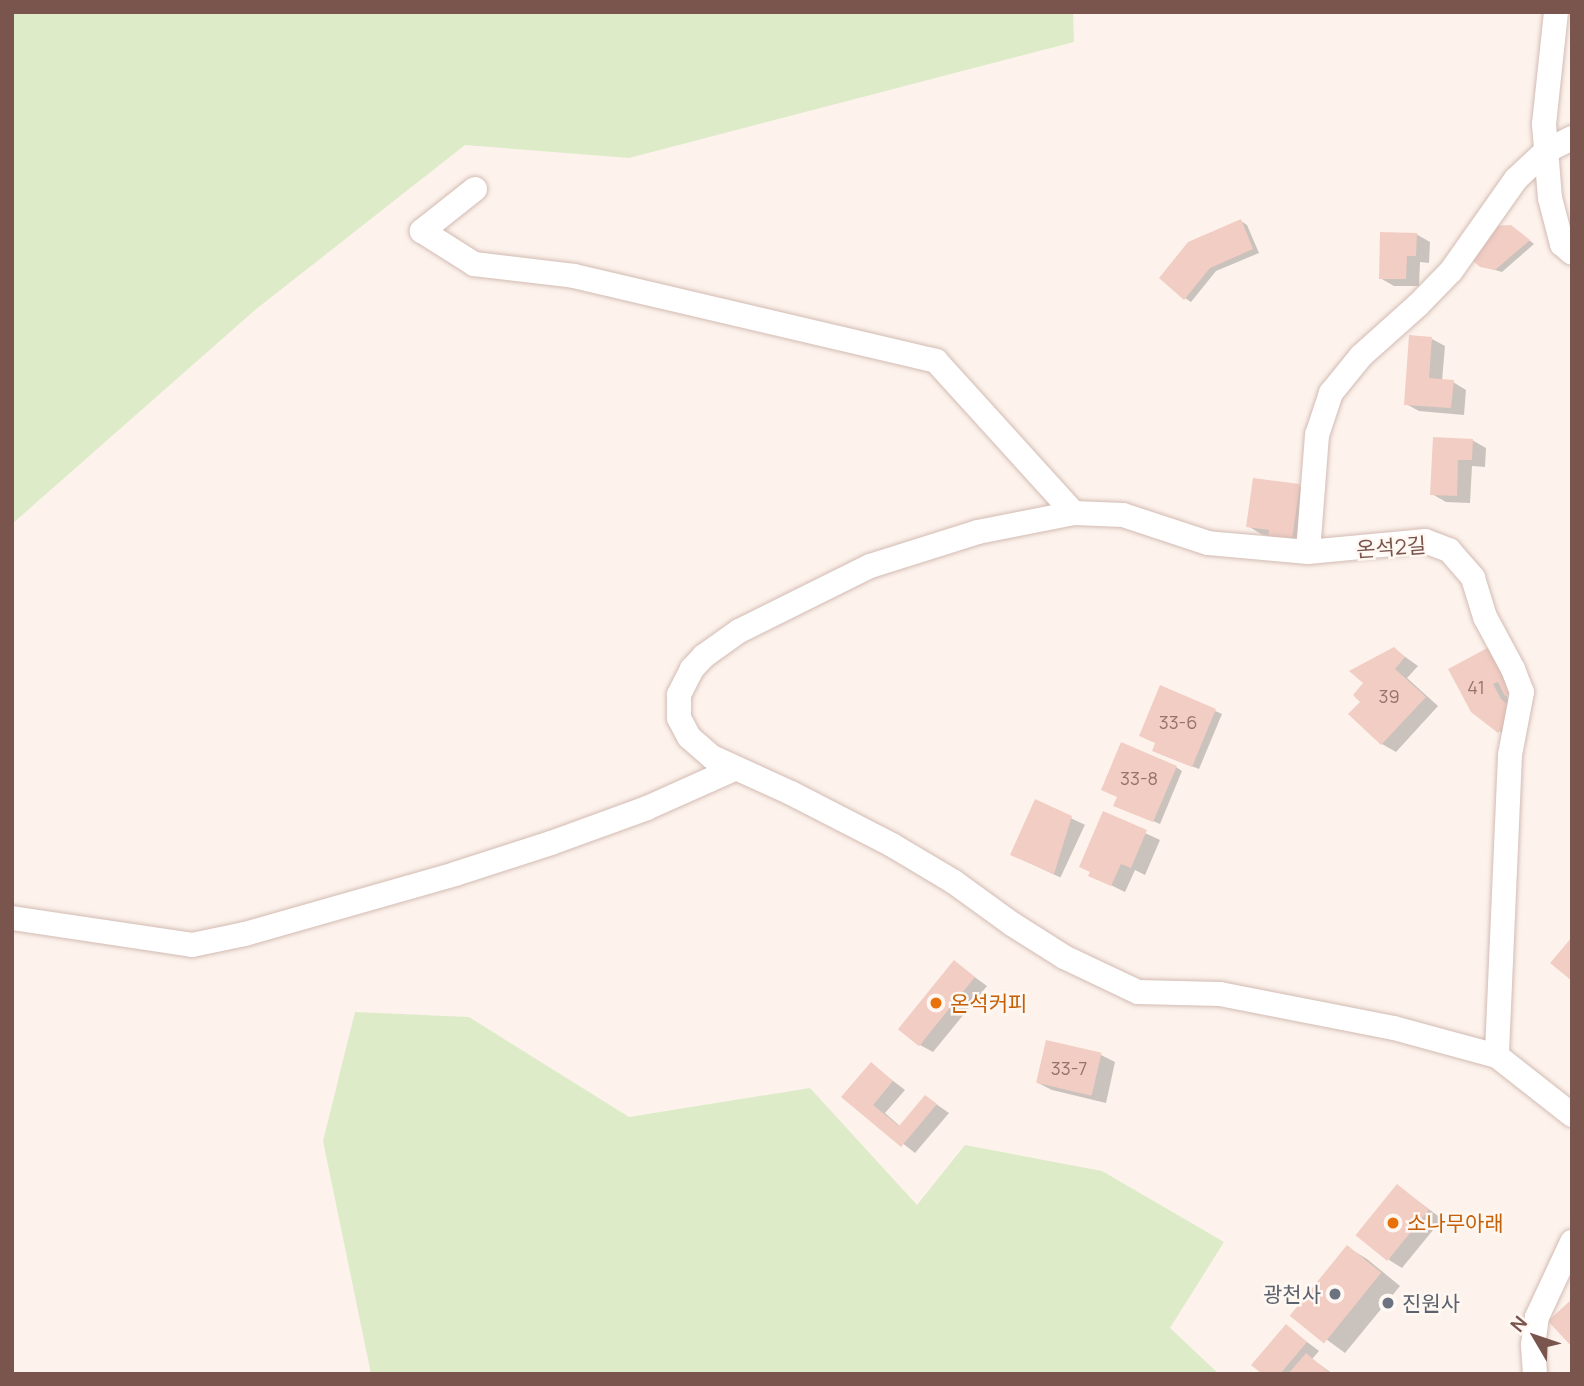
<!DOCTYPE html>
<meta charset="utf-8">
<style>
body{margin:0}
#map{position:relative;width:1584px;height:1386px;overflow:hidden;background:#fdf3ec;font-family:Manrope,"Noto Sans KR",sans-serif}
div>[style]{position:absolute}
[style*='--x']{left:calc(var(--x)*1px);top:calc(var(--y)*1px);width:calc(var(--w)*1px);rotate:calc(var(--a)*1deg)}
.green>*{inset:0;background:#ddebc9}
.shadow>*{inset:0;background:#0003;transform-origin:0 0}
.building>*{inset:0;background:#f2cdc3;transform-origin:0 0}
.roads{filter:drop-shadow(0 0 2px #d2bbb3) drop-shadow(0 0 2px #d2bbb3)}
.minor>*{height:24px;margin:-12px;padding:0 12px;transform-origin:12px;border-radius:12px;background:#fff}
.dots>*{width:19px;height:19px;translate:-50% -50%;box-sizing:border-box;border:4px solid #fff8f2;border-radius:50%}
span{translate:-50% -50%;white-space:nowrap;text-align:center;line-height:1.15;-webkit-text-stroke:5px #fff8f2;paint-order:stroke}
.number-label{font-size:18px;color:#97736b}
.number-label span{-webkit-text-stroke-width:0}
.street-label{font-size:21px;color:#79554e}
.food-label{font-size:21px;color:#c56008}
.left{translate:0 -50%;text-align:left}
.worship-label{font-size:21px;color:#5b616d}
.right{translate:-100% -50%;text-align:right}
.frame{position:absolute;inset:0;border:14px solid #79554e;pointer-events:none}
.north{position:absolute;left:1500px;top:1302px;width:70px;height:70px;-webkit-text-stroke:5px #fff8f2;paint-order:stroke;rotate:309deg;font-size:19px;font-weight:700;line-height:28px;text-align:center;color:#79554e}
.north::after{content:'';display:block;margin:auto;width:24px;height:32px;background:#79554e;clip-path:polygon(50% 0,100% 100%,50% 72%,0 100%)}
</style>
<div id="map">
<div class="green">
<div style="clip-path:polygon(12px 12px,1073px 12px,1074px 42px,629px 158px,465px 145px,255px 310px,12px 524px)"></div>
<div style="clip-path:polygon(355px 1012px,469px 1017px,629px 1117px,810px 1088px,917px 1205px,965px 1145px,1102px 1171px,1224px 1242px,1170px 1328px,1219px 1374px,371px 1374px,323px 1141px)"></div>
</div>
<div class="shadow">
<div style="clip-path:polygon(1241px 221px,1247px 225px,1259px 253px,1216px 271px,1191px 302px,1185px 298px)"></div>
<div style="clip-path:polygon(1518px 231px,1534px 244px,1502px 272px,1481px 266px)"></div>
<div style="clip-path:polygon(1416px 234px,1430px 242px,1429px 263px,1420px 262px,1419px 286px,1394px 286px,1380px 278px)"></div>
<div style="clip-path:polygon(1432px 339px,1445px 346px,1442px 381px,1453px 382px,1466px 390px,1464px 415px,1419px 411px,1406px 404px)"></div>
<div style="clip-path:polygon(1472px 440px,1486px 448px,1485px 467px,1472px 466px,1470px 503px,1446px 502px,1432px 494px)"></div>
<div style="clip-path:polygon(1299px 486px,1313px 494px,1305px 546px,1261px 534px,1248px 526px)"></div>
<div style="clip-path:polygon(1491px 648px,1520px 702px,1506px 694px,1514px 709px,1512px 740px,1473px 711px)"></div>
<div style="clip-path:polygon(1394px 649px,1418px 666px,1407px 678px,1438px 706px,1396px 752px,1382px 744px,1350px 714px,1363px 702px)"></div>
<div style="clip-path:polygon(1161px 687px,1222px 714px,1199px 769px,1160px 754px)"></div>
<div style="clip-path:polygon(1176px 767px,1182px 771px,1160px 824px,1122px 808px,1119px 797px)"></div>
<div style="left:1036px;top:802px;width:54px;height:58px;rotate:25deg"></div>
<div style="clip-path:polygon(1104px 814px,1160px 840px,1145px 875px,1135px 870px,1125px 892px,1090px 875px)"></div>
<div style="clip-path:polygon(954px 962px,987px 986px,933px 1052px,920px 1045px)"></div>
<div style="clip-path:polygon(1101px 1055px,1115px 1062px,1106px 1103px,1052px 1090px,1038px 1083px)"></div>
<div style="clip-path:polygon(871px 1064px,905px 1090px,885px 1113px,901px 1127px,926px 1097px,949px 1113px,915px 1153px,844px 1097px)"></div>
<div style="clip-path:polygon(1398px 1186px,1442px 1219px,1402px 1268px,1389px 1260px)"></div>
<div style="clip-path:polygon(1347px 1247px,1367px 1259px,1400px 1286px,1345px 1353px,1292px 1314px)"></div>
<div style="clip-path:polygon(1286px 1326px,1319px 1351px,1312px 1359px,1333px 1374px,1265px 1374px)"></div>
</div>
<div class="building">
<div style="clip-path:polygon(1241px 219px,1253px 249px,1210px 268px,1184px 300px,1159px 278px,1188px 242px)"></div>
<div style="clip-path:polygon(1511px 225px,1530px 240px,1495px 270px,1480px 267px,1473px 261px,1494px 226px)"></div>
<div style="clip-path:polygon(1380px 232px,1417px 233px,1416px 256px,1407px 256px,1406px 279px,1379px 279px)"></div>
<div style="clip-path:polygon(1409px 335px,1432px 337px,1429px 378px,1454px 380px,1451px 408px,1404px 405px)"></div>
<div style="clip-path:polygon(1433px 437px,1473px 439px,1472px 460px,1458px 460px,1457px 496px,1430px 495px)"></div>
<div style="clip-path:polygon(1253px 478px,1300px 484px,1292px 540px,1268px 536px,1269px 530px,1246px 527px)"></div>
<div style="clip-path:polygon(1491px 646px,1516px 690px,1505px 696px,1498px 682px,1493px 684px,1501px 699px,1516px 712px,1498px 733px,1471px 712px,1448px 669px)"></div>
<div style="clip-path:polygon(1394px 647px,1405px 657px,1395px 669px,1426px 697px,1381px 745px,1348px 714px,1360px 702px,1353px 695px,1363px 683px,1349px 671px)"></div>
<div style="clip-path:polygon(1160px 685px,1216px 709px,1192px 767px,1152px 751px,1155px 743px,1139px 736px)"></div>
<div style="clip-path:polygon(1121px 742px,1177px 766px,1153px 822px,1113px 806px,1117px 797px,1101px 790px)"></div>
<div style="clip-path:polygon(1035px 799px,1072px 816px,1054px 874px,1010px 855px)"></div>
<div style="clip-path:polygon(1103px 811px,1147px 830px,1131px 868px,1121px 864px,1111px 886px,1088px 876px,1090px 872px,1079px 867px)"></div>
<div style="clip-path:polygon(1572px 937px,1572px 981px,1550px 963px)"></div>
<div style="left:954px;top:960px;width:27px;height:89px;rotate:39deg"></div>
<div style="left:1046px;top:1040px;width:57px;height:44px;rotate:13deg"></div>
<div style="clip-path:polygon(871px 1062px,893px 1081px,873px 1105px,899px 1126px,925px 1095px,937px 1104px,901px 1147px,841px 1097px)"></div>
<div style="left:1397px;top:1184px;width:41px;height:66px;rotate:39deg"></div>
<div style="left:1347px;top:1245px;width:44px;height:91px;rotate:39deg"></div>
<div style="clip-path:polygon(1572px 1299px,1572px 1347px,1548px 1321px)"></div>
<div style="clip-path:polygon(1286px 1324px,1307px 1342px,1280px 1374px,1262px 1374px,1251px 1365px)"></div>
<div style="clip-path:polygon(1306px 1353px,1331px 1374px,1288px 1374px)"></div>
</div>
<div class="roads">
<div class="minor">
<div style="--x:1556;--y:12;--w:113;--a:96.1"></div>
<div style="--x:1544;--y:124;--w:74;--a:85.4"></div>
<div style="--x:1550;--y:198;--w:48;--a:75.4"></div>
<div style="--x:1562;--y:244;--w:13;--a:42"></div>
<div style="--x:1572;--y:138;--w:29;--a:153"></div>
<div style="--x:1546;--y:151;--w:41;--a:137"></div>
<div style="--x:1516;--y:179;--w:113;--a:125.2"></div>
<div style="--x:1451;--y:271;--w:47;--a:134.1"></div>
<div style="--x:1418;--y:305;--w:76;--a:138.2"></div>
<div style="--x:1361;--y:356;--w:48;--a:129"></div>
<div style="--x:1331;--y:393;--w:44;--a:108.4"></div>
<div style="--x:1317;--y:435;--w:117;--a:94.4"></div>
<div style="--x:1308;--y:552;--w:118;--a:-5.4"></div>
<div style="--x:1425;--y:541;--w:26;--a:21"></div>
<div style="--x:1449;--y:550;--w:37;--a:49"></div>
<div style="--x:1473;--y:578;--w:41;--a:72.9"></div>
<div style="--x:1485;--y:617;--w:59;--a:61.7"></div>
<div style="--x:1513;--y:669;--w:25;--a:69"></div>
<div style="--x:1522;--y:692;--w:64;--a:100.8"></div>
<div style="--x:1510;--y:755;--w:301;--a:92.5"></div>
<div style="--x:1497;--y:1056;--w:95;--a:38.2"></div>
<div style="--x:475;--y:189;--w:68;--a:141.6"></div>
<div style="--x:422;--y:231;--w:62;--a:32.4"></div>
<div style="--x:474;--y:264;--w:101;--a:6.8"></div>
<div style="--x:574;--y:276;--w:372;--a:13.2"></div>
<div style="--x:936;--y:361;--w:205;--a:47.8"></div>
<div style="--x:1308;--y:552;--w:100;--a:-174.9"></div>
<div style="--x:1208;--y:543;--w:89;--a:-161.8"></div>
<div style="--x:1123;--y:515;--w:49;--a:-177.7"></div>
<div style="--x:1074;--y:513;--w:98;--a:168.8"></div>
<div style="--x:978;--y:532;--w:113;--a:162.5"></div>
<div style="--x:870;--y:566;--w:146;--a:153.6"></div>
<div style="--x:739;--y:631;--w:43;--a:144.5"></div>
<div style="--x:704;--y:656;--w:18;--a:133"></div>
<div style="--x:692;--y:669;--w:29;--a:117"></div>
<div style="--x:679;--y:695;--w:23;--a:90"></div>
<div style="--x:679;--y:718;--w:21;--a:62"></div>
<div style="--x:689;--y:737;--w:30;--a:41"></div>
<div style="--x:712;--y:757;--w:87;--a:24.5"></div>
<div style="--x:791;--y:793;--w:114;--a:27.2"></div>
<div style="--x:892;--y:845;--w:72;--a:30.8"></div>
<div style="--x:954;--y:882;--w:72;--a:35.9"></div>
<div style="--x:1012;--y:924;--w:62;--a:32.4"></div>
<div style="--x:1064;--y:957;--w:82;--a:25.3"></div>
<div style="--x:1138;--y:992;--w:82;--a:1.4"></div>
<div style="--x:1220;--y:994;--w:177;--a:11.1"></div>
<div style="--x:1394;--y:1028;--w:107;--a:15.2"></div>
<div style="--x:12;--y:918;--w:182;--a:8.5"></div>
<div style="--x:192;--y:945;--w:54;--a:-11.7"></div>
<div style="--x:245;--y:934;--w:218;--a:-15.9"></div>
<div style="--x:455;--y:874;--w:101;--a:-17.9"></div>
<div style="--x:551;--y:843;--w:102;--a:-20"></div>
<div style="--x:647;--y:808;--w:95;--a:-24.1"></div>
<div style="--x:1535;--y:1374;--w:29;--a:-94"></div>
<div style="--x:1533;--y:1345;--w:28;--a:-82"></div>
<div style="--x:1537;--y:1317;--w:83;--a:-65"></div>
</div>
</div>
<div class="dots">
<div style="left:936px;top:1003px;background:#e8710a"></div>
<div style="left:1393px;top:1223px;background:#e8710a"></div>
<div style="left:1335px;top:1294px;background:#6b7280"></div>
<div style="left:1388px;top:1303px;background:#6b7280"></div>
</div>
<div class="number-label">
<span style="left:1476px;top:687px">41</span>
<span style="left:1389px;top:696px">39</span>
<span style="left:1178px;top:722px">33-6</span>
<span style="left:1139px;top:778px">33-8</span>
<span style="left:1069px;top:1068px">33-7</span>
</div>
<div class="street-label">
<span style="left:1391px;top:547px;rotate:-4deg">온석2길</span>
</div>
<div class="food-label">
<span class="left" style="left:950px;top:1003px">온석커피</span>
<span class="left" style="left:1407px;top:1223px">소나무아래</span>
</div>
<div class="worship-label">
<span class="right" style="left:1321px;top:1294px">광천사</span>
<span class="left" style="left:1402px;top:1303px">진원사</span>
</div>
<div class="frame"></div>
<div class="north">N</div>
</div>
